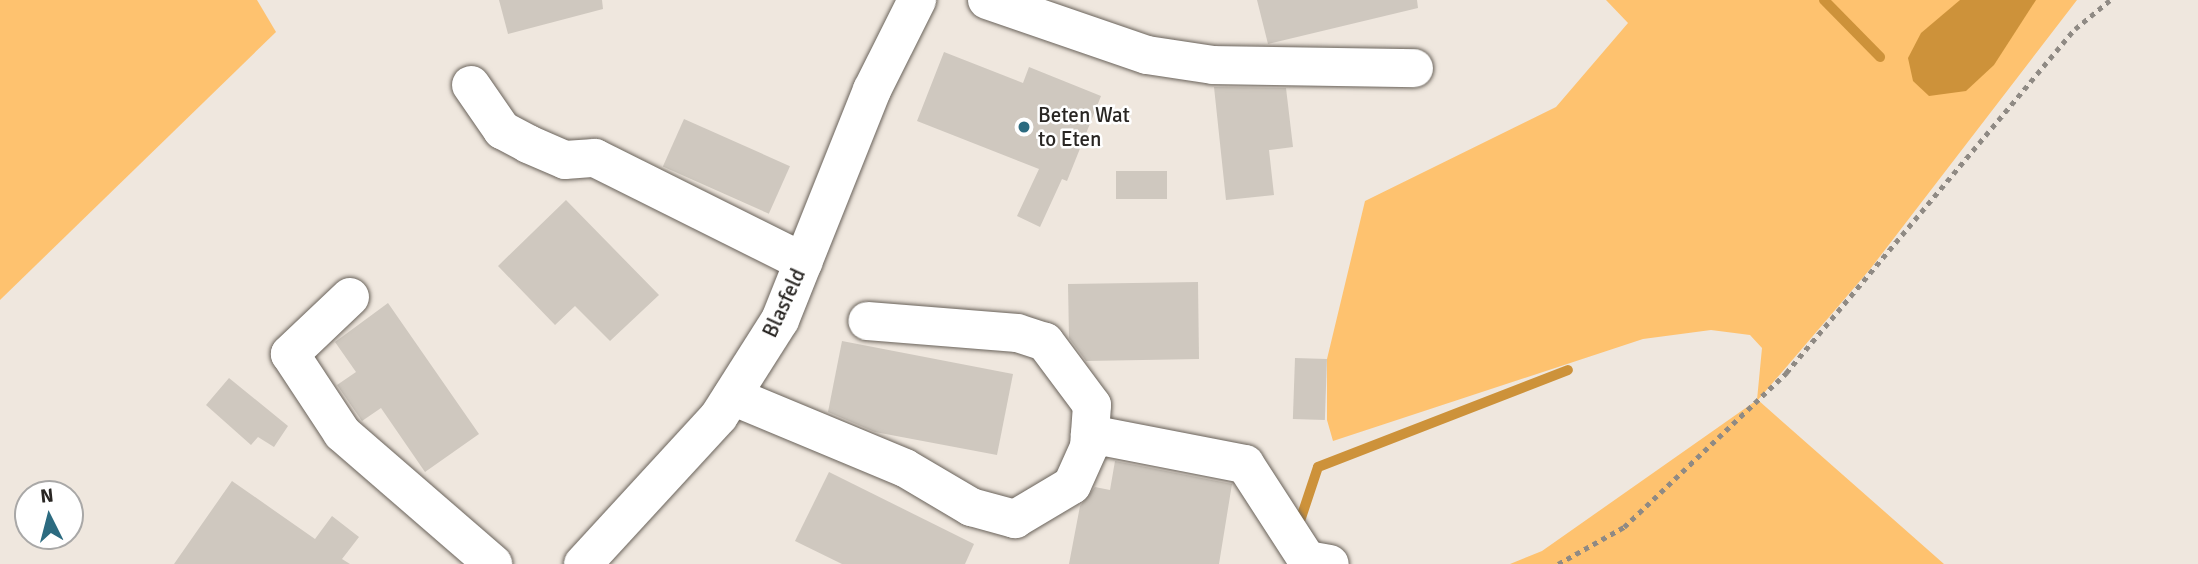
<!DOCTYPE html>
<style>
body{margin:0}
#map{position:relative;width:2198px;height:564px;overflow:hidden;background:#efe7de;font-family:Signika,sans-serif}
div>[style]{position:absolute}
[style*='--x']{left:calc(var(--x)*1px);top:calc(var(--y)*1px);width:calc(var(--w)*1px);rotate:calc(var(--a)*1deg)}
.green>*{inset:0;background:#fec26f}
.water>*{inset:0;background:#cd923a}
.stream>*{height:10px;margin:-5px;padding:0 5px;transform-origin:5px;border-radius:5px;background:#cd923a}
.building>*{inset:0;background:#cfc8bf;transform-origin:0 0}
.path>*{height:4.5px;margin-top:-2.25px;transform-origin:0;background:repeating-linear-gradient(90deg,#8f8a84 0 5px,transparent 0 10px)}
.roads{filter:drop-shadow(0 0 2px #69625a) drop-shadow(0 0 2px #69625a)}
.minor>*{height:38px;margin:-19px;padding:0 19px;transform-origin:19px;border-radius:19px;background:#fff}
.dots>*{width:19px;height:19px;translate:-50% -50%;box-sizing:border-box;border:4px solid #fff;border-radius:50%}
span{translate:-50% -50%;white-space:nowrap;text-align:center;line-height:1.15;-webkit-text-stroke:5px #fff;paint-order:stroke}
.poi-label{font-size:21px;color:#292623}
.left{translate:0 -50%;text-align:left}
.street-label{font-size:21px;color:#292623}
.north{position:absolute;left:14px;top:480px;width:70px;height:70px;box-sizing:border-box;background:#fff;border:2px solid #a9a8a7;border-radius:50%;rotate:354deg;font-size:19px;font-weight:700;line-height:28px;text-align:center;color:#292623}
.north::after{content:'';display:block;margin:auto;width:24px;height:32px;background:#2c6b80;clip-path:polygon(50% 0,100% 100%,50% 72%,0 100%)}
</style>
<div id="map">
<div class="green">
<div style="clip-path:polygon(0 0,257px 0,276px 32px,0 300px)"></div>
<div style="clip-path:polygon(1606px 0,2077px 0,1871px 268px,1758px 400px,1944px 564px,1510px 564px,1542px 551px,1757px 400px,1762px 348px,1750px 335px,1711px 330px,1643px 339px,1333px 441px,1327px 420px,1327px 359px,1365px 201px,1556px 107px,1628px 23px)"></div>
</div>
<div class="water">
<div style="clip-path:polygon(1960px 0,2036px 0,1994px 65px,1966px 91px,1929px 96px,1913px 81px,1908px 58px,1921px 33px)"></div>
</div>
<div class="stream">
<div style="--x:1824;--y:0;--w:80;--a:45.5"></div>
<div style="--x:1298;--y:527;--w:63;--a:-71.6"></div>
<div style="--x:1318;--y:467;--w:268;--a:-21.2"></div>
</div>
<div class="building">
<div style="clip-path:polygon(499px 0,602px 0,603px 9px,508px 34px)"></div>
<div style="clip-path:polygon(1257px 0,1417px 0,1418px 8px,1268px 44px)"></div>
<div style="clip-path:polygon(944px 52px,1023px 83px,1029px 67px,1101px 96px,1067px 181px,1062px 179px,1040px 227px,1017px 216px,1039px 169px,917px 121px)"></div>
<div style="clip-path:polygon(1214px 87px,1286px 88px,1293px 147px,1269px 150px,1274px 195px,1226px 200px)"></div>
<div style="left:684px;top:119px;width:116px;height:52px;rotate:24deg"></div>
<div style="left:1167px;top:171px;width:28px;height:51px;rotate:90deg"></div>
<div style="clip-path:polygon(566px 200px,659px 295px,610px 341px,575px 306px,555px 325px,498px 266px)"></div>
<div style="clip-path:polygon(1198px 282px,1199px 359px,1086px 361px,1069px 338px,1068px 284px)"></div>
<div style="clip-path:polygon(388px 303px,479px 434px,425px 472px,381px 408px,362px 421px,337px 385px,356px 372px,335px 342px)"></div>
<div style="clip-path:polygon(842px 341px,1013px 374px,997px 455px,875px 432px,828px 412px)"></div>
<div style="left:1295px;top:358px;width:32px;height:61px;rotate:2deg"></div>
<div style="clip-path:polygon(229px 378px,288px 426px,274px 447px,258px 437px,251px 445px,206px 405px)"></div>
<div style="clip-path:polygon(1115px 461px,1232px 484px,1219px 564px,1069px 564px,1080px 506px,1095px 487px,1110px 490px)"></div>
<div style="clip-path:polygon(829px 472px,974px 544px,965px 564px,842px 564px,795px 541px)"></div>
<div style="clip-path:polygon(232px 481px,315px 539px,332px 516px,359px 537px,342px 559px,350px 564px,174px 564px)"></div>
</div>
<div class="path">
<div style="--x:1558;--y:564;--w:76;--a:-29.3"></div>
<div style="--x:1624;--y:527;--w:224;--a:-43.5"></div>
<div style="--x:1786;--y:373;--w:449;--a:-50"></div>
<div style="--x:2075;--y:29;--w:45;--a:-39.6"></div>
</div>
<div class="roads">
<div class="minor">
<div style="--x:987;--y:0;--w:169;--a:19"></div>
<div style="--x:1147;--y:55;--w:67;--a:8.6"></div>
<div style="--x:1213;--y:65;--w:201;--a:0.9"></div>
<div style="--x:471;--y:85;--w:55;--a:55.4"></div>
<div style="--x:502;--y:130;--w:30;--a:28"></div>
<div style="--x:528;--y:144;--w:40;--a:23.4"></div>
<div style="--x:565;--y:160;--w:30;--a:-4"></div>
<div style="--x:595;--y:158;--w:233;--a:26.5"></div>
<div style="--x:350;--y:297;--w:83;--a:136.5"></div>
<div style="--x:290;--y:354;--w:95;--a:56.6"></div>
<div style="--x:342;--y:433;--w:200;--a:40.9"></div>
<div style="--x:732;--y:396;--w:187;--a:22.6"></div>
<div style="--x:905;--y:468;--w:77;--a:30.6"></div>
<div style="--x:971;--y:507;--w:46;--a:15.3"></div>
<div style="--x:1015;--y:519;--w:66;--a:-30.8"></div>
<div style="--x:1072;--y:485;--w:42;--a:-65.9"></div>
<div style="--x:1089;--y:447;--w:42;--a:-85.9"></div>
<div style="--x:1092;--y:405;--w:79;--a:-126.7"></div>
<div style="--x:1045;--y:342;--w:29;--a:-162"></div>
<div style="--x:1017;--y:333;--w:150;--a:-175.4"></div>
<div style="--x:1090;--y:434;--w:158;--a:11"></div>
<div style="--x:1245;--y:464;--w:114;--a:57.1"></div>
<div style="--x:1307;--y:560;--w:23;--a:10"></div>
<div style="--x:583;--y:564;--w:201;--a:-47.4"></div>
<div style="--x:719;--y:416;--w:114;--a:-57.6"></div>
<div style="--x:780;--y:320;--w:248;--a:-68.2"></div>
<div style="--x:872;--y:90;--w:101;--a:-63.4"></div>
</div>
</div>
<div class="dots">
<div style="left:1024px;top:127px;background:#2c6b80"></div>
</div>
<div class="poi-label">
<span class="left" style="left:1038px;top:127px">Beten Wat<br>to Eten</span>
</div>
<div class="street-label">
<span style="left:784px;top:303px;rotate:-65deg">Blasfeld</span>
</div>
<div class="north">N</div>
</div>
